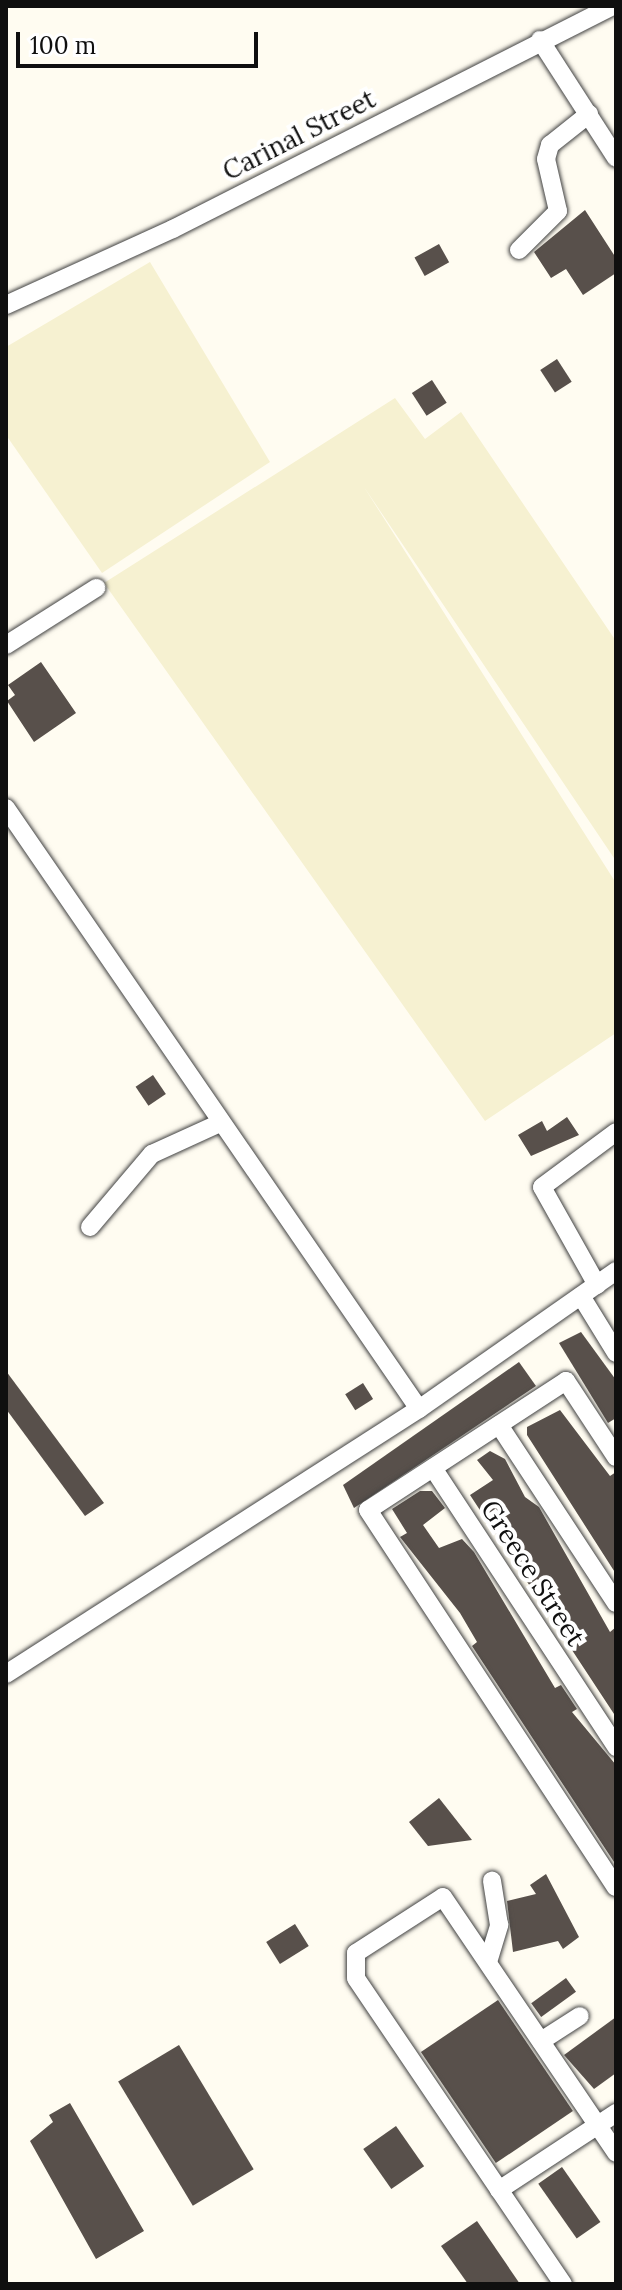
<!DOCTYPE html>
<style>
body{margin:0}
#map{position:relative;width:622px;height:2290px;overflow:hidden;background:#fffcf1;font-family:Lora,serif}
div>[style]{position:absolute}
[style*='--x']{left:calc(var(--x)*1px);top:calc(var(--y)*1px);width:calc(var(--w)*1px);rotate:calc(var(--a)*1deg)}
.farmland>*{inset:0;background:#f6f1d1}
.building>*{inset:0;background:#58504b;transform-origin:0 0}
.roads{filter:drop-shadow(0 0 2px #424242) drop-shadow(0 0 2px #424242)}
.minor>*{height:18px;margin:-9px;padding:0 9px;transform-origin:9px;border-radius:9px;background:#fff}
span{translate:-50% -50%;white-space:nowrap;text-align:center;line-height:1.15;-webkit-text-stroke:8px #fff;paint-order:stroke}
.street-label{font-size:26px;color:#0f0f0f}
.frame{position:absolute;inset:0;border:8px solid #0f0f0f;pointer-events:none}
.scale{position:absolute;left:16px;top:32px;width:242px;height:36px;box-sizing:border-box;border:4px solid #0f0f0f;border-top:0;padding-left:10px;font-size:24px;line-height:28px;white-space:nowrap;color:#0f0f0f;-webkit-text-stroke:6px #fff;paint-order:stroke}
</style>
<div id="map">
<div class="farmland">
<div style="clip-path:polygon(150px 262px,270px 462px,102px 573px,6px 435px,6px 347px)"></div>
<div style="clip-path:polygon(395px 398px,425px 439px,461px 412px,616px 641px,616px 861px,364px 487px,616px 883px,616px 1033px,485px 1121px,104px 583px)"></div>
</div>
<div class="building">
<div style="clip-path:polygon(585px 210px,616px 258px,616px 273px,583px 295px,566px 269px,551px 278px,534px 252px)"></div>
<div style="left:439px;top:244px;width:21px;height:28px;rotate:61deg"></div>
<div style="left:557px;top:359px;width:27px;height:20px;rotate:57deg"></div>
<div style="left:432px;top:380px;width:27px;height:24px;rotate:57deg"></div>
<div style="clip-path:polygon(41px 662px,76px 713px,34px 742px,7px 701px,15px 695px,8px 685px)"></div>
<div style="left:153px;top:1075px;width:23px;height:21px;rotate:56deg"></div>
<div style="clip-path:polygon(567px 1117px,579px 1135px,531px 1156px,518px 1135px,542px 1121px,547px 1131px)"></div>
<div style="clip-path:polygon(581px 1332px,616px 1380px,616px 1418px,608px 1423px,559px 1343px)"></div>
<div style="clip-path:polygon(519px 1362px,536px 1386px,354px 1508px,343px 1485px)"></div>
<div style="clip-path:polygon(6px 1371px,104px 1503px,85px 1516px,6px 1409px)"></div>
<div style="left:363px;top:1383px;width:19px;height:21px;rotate:58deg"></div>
<div style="clip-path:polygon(560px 1410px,610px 1476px,616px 1472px,616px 1574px,527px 1435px,527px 1427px)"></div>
<div style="clip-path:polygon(490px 1451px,505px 1459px,525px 1497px,539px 1507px,610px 1632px,616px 1627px,616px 1717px,470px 1495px,493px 1480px,477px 1460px)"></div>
<div style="clip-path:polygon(420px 1491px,432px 1491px,445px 1508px,423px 1525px,439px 1548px,462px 1539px,474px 1552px,555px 1688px,561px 1685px,577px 1709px,572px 1712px,616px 1765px,616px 1865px,472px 1646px,477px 1642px,460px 1613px,400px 1537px,407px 1533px,392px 1509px)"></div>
<div style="clip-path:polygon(439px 1798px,472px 1840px,428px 1846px,409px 1822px)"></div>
<div style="clip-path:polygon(546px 1874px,579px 1937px,563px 1949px,558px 1941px,513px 1952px,507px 1901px,536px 1894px,530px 1885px)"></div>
<div style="left:295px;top:1924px;width:26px;height:34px;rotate:58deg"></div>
<div style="left:566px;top:1978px;width:17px;height:43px;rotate:54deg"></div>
<div style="left:498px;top:2000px;width:134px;height:93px;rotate:56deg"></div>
<div style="clip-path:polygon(616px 2017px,616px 2073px,594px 2089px,564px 2055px)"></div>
<div style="left:179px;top:2045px;width:145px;height:71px;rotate:59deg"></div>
<div style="clip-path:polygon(70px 2103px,144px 2231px,96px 2259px,30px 2141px,53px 2122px,49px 2115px)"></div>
<div style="left:396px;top:2126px;width:49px;height:40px;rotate:55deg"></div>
<div style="left:562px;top:2167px;width:67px;height:29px;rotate:55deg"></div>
<div style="clip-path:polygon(477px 2221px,520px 2284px,468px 2284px,441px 2246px)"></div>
</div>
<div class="roads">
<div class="minor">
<div style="--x:540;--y:40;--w:140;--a:57.2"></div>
<div style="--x:519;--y:250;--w:55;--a:-45"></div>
<div style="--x:558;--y:211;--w:53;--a:-103"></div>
<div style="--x:546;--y:159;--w:15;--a:-74"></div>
<div style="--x:550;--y:145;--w:50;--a:-38.5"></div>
<div style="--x:6;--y:305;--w:183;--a:-24.5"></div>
<div style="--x:173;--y:229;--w:493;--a:-26.9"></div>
<div style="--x:6;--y:645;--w:107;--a:-32.3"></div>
<div style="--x:6;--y:808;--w:729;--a:55.5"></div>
<div style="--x:90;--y:1227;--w:96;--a:-49.7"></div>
<div style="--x:152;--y:1154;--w:75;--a:-24.5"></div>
<div style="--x:597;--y:1285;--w:112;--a:-119.3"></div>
<div style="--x:542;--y:1187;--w:92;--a:-36.6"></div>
<div style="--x:581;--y:1296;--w:67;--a:58.4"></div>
<div style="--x:499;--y:1425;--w:213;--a:56.7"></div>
<div style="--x:616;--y:1457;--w:91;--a:-123.3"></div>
<div style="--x:566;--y:1381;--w:236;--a:146.9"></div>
<div style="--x:368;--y:1510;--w:451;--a:56.7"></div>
<div style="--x:433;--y:1468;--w:334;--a:56.7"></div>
<div style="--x:6;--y:1674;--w:491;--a:-32.7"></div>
<div style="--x:419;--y:1409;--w:241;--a:-35"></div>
<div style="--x:488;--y:1962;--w:39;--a:-73"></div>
<div style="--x:499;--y:1925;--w:45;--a:-99"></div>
<div style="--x:541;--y:2041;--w:46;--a:-32.7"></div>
<div style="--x:499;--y:2190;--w:140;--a:-33.3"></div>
<div style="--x:563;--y:2284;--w:369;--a:-124.1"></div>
<div style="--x:356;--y:1978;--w:25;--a:-90"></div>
<div style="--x:356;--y:1953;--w:103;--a:-32.8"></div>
<div style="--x:443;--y:1897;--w:309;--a:55.9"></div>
</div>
</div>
<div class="street-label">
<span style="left:299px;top:135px;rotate:-27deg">Carinal Street</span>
<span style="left:533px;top:1573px;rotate:57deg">Greece Street</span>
</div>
<div class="frame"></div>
<div class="scale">100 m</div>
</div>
